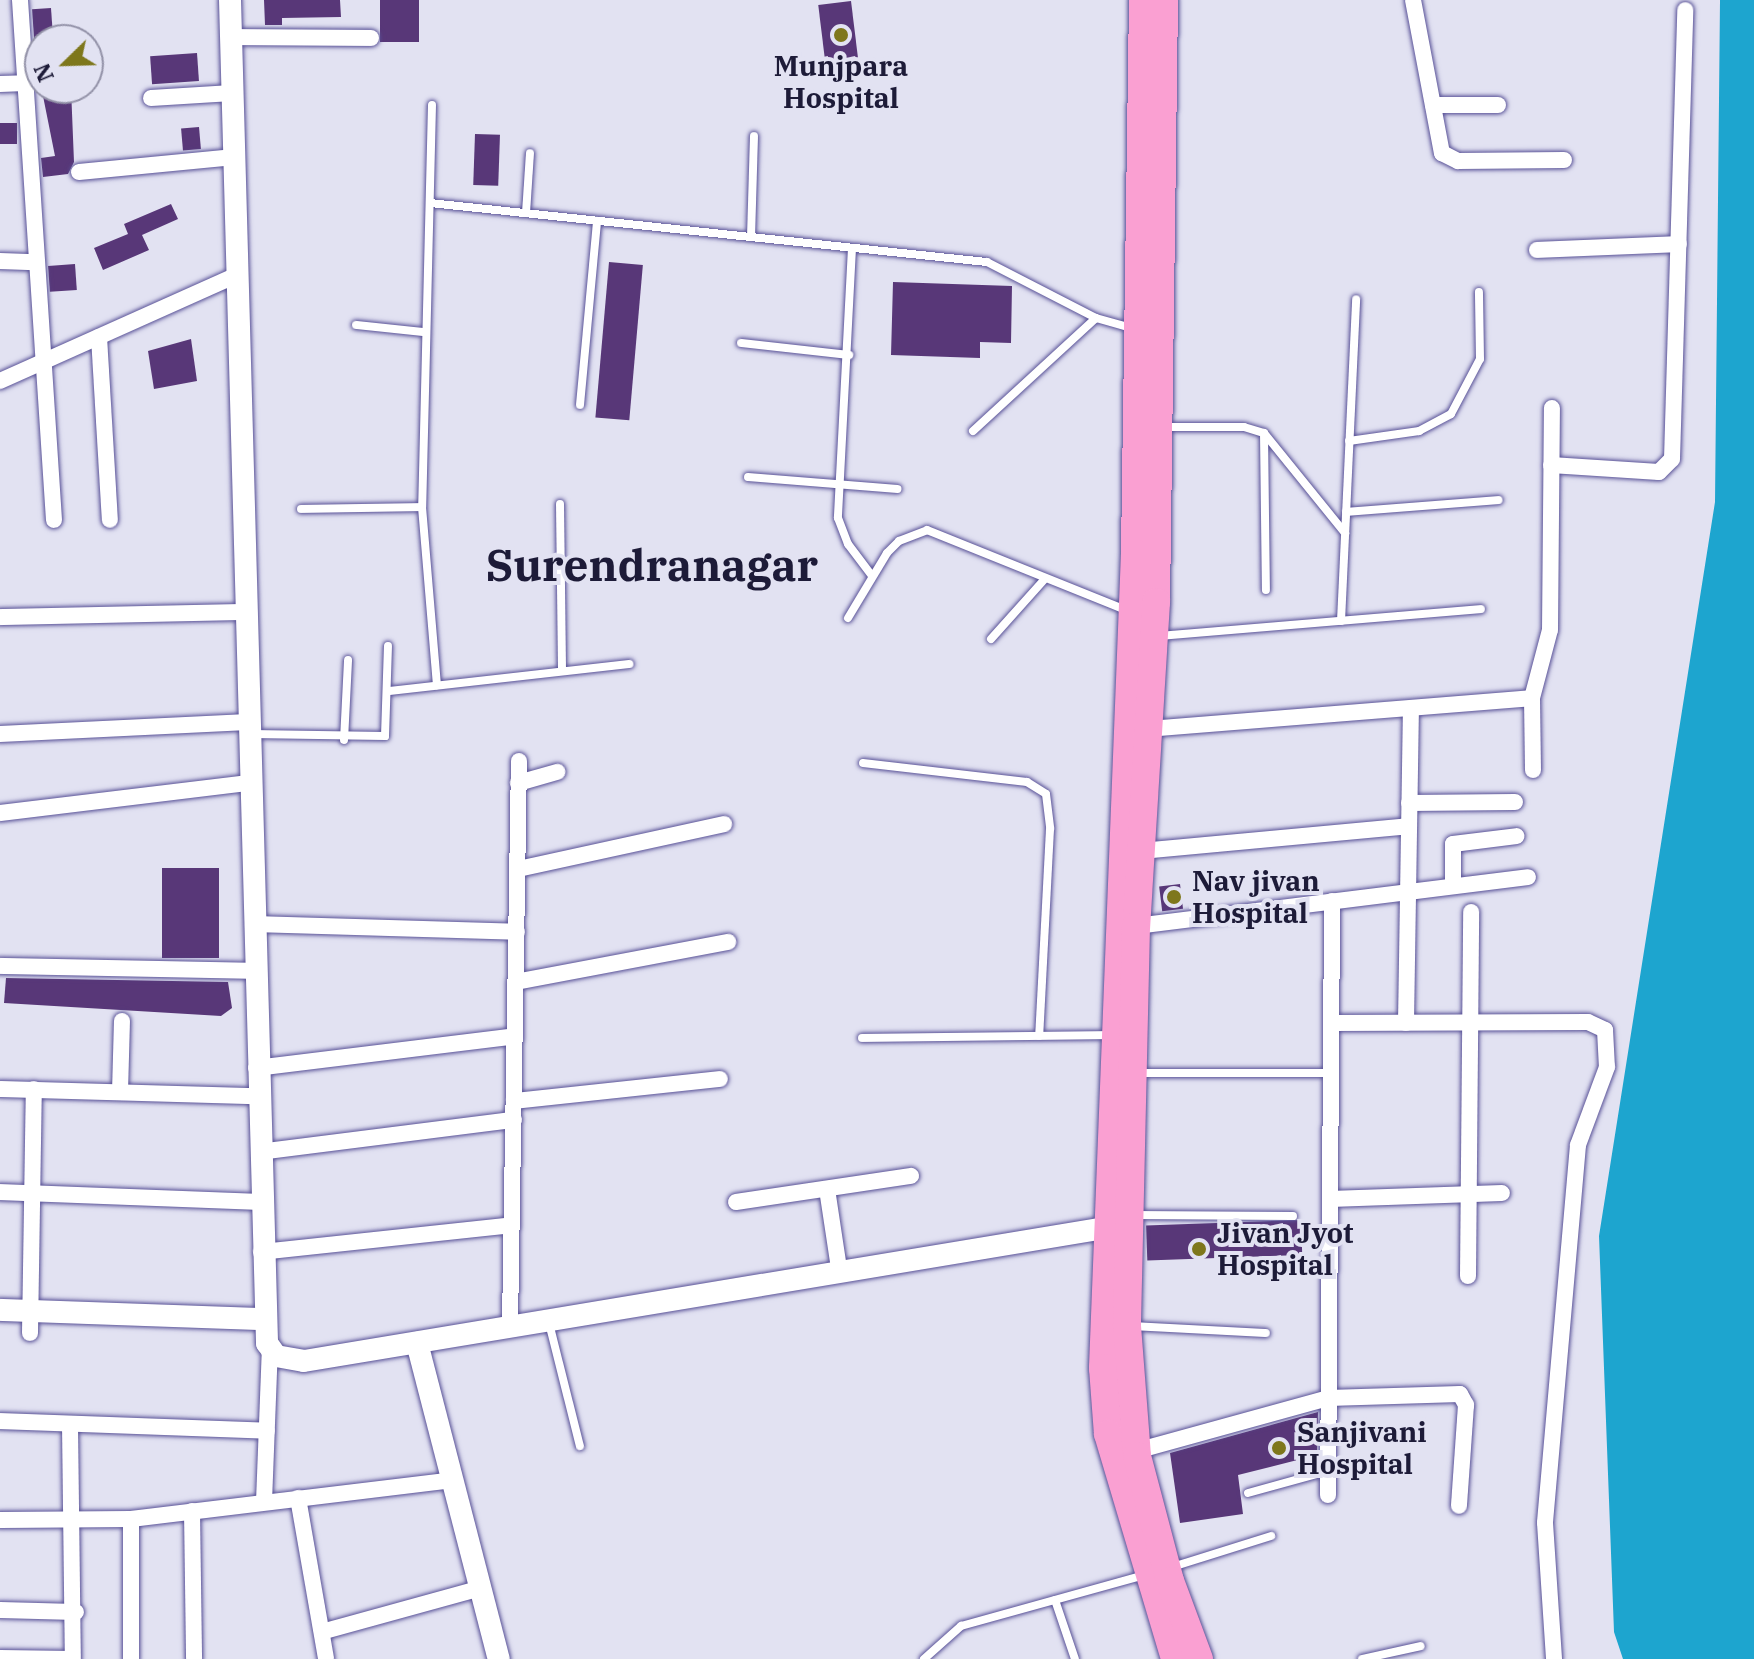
<!DOCTYPE html>
<style>
body{margin:0}
#map{position:relative;width:1754px;height:1659px;overflow:hidden;background:#e2e2f2;font-family:"IBM Plex Serif",serif}
div>[style]{position:absolute}
[style*='--x']{left:calc(var(--x)*1px);top:calc(var(--y)*1px);width:calc(var(--w)*1px);rotate:calc(var(--a)*1deg)}
.water>*{inset:0;background:#1da5cf}
.building>*{inset:0;background:#583778;transform-origin:0 0}
.roads{filter:drop-shadow(0 0 2px #585197) drop-shadow(0 0 2px #585197)}
.lane>*{height:8px;margin:-4px;padding:0 4px;transform-origin:4px;border-radius:4px;background:#fff}
.street>*{height:16px;margin:-8px;padding:0 8px;transform-origin:8px;border-radius:8px;background:#fff}
.secondary>*{height:22px;margin:-11px;padding:0 11px;transform-origin:11px;border-radius:11px;background:#fff}
.highway>*{height:28px;margin:-14px;padding:0 14px;transform-origin:14px;border-radius:14px;background:#faa0d2}
.dots>*{width:22px;height:22px;translate:-50% -50%;box-sizing:border-box;border:4px solid #e2e2f2;border-radius:50%}
span{translate:-50% -50%;white-space:nowrap;text-align:center;line-height:1.15;-webkit-text-stroke:8px #e2e2f2;paint-order:stroke}
.poi-label{font-size:28px;color:#1d1b38;font-weight:700}
.left{translate:0 -50%;text-align:left}
.town-label{font-size:44px;color:#1d1b38;font-weight:700}
.north{position:absolute;left:24px;top:24px;width:80px;height:80px;box-sizing:border-box;background:#e2e2f2;border:2px solid #9392a8;border-radius:50%;rotate:247deg;font-size:22px;font-weight:700;line-height:32px;text-align:center;color:#1d1b38}
.north::after{content:'';display:block;margin:auto;width:28px;height:36px;background:#7e771c;clip-path:polygon(50% 0,100% 100%,50% 72%,0 100%)}
</style>
<div id="map">
<div class="water">
<div style="clip-path:polygon(1720px 0,1754px 0,1754px 1659px,1623px 1659px,1614px 1632px,1599px 1236px,1715px 502px)"></div>
</div>
<div class="building">
<div style="clip-path:polygon(264px 0,340px 0,341px 17px,282px 18px,282px 25px,265px 25px)"></div>
<div style="left:380px;top:0;width:39px;height:42px"></div>
<div style="left:851px;top:1px;width:62px;height:33px;rotate:83deg"></div>
<div style="left:51px;top:8px;width:31px;height:19px;rotate:86deg"></div>
<div style="left:197px;top:53px;width:28px;height:47px;rotate:86deg"></div>
<div style="clip-path:polygon(71px 88px,74px 162px,68px 174px,43px 177px,41px 158px,55px 156px,42px 91px)"></div>
<div style="left:0;top:123px;width:17px;height:21px"></div>
<div style="left:199px;top:127px;width:22px;height:18px;rotate:85deg"></div>
<div style="left:475px;top:134px;width:25px;height:51px;rotate:2deg"></div>
<div style="clip-path:polygon(171px 204px,178px 219px,142px 235px,149px 250px,103px 270px,94px 248px,128px 234px,124px 224px)"></div>
<div style="left:609px;top:262px;width:34px;height:156px;rotate:5deg"></div>
<div style="left:75px;top:264px;width:26px;height:27px;rotate:86deg"></div>
<div style="clip-path:polygon(893px 282px,1012px 286px,1011px 343px,980px 342px,980px 358px,891px 355px)"></div>
<div style="clip-path:polygon(191px 339px,197px 381px,154px 389px,148px 351px)"></div>
<div style="left:162px;top:868px;width:57px;height:90px"></div>
<div style="left:1180px;top:884px;width:25px;height:21px;rotate:83deg"></div>
<div style="clip-path:polygon(6px 978px,228px 982px,232px 1008px,221px 1016px,4px 1003px)"></div>
<div style="left:1301px;top:1220px;width:35px;height:155px;rotate:88deg"></div>
<div style="clip-path:polygon(1318px 1412px,1317px 1455px,1238px 1475px,1243px 1514px,1180px 1523px,1170px 1453px)"></div>
</div>
<div class="roads">
<div class="lane">
<div style="--x:432;--y:105;--w:402;--a:91.4"></div>
<div style="--x:422;--y:507;--w:179;--a:85.2"></div>
<div style="--x:430;--y:203;--w:560;--a:6.05"></div>
<div style="--x:987;--y:262;--w:123;--a:27.2"></div>
<div style="--x:1096;--y:318;--w:41;--a:15.8"></div>
<div style="--x:526;--y:213;--w:60;--a:-86.2"></div>
<div style="--x:751;--y:237;--w:101;--a:-88.3"></div>
<div style="--x:852;--y:248;--w:270;--a:93"></div>
<div style="--x:838;--y:518;--w:28;--a:69"></div>
<div style="--x:848;--y:544;--w:40;--a:53"></div>
<div style="--x:356;--y:325;--w:68;--a:5.9"></div>
<div style="--x:741;--y:343;--w:109;--a:6.3"></div>
<div style="--x:580;--y:405;--w:185;--a:-84.7"></div>
<div style="--x:1164;--y:427;--w:80;--a:0"></div>
<div style="--x:1244;--y:427;--w:21;--a:17"></div>
<div style="--x:1264;--y:433;--w:129;--a:51"></div>
<div style="--x:973;--y:431;--w:167;--a:-42.6"></div>
<div style="--x:1264;--y:433;--w:157;--a:89.3"></div>
<div style="--x:1349;--y:441;--w:71;--a:-8.1"></div>
<div style="--x:1419;--y:431;--w:36;--a:-28"></div>
<div style="--x:1451;--y:414;--w:62;--a:-62.2"></div>
<div style="--x:1480;--y:359;--w:67;--a:-90.9"></div>
<div style="--x:748;--y:477;--w:150;--a:4.6"></div>
<div style="--x:560;--y:504;--w:167;--a:89.3"></div>
<div style="--x:301;--y:509;--w:121;--a:-0.9"></div>
<div style="--x:1346;--y:512;--w:153;--a:-4.5"></div>
<div style="--x:848;--y:618;--w:76;--a:-59"></div>
<div style="--x:887;--y:553;--w:17;--a:-45"></div>
<div style="--x:899;--y:541;--w:30;--a:-21"></div>
<div style="--x:927;--y:530;--w:217;--a:21.9"></div>
<div style="--x:1341;--y:621;--w:322;--a:-87.3"></div>
<div style="--x:1160;--y:636;--w:322;--a:-4.8"></div>
<div style="--x:991;--y:639;--w:79;--a:-48.1"></div>
<div style="--x:389;--y:691;--w:242;--a:-6.4"></div>
<div style="--x:251;--y:734;--w:134;--a:0.9"></div>
<div style="--x:385;--y:736;--w:90;--a:-88.1"></div>
<div style="--x:344;--y:740;--w:80;--a:-87.1"></div>
<div style="--x:863;--y:763;--w:165;--a:6.6"></div>
<div style="--x:1027;--y:782;--w:22;--a:32"></div>
<div style="--x:1046;--y:794;--w:35;--a:83"></div>
<div style="--x:1050;--y:829;--w:207;--a:93"></div>
<div style="--x:862;--y:1038;--w:249;--a:-0.7"></div>
<div style="--x:1136;--y:1073;--w:195;--a:0"></div>
<div style="--x:1133;--y:1215;--w:160;--a:0.4"></div>
<div style="--x:549;--y:1323;--w:127;--a:75.9"></div>
<div style="--x:1131;--y:1326;--w:135;--a:3"></div>
<div style="--x:1248;--y:1493;--w:83;--a:-15.4"></div>
<div style="--x:1172;--y:1567;--w:104;--a:-17.4"></div>
<div style="--x:1055;--y:1600;--w:62;--a:71.3"></div>
<div style="--x:924;--y:1659;--w:50;--a:-41.7"></div>
<div style="--x:961;--y:1626;--w:191;--a:-15.5"></div>
<div style="--x:1362;--y:1659;--w:60;--a:-12.4"></div>
</div>
<div class="street">
<div style="--x:20;--y:0;--w:521;--a:86.26"></div>
<div style="--x:1413;--y:0;--w:156;--a:79.3"></div>
<div style="--x:1442;--y:153;--w:18;--a:27"></div>
<div style="--x:1458;--y:161;--w:106;--a:-0.5"></div>
<div style="--x:231;--y:37;--w:140;--a:0.4"></div>
<div style="--x:0;--y:84;--w:25;--a:-2"></div>
<div style="--x:151;--y:98;--w:81;--a:-3.5"></div>
<div style="--x:1433;--y:105;--w:65;--a:0"></div>
<div style="--x:79;--y:172;--w:156;--a:-5.5"></div>
<div style="--x:1537;--y:250;--w:142;--a:-2.4"></div>
<div style="--x:0;--y:261;--w:35;--a:2"></div>
<div style="--x:99;--y:337;--w:183;--a:86.6"></div>
<div style="--x:0;--y:381;--w:260;--a:-24.1"></div>
<div style="--x:1551;--y:465;--w:108;--a:3.7"></div>
<div style="--x:1659;--y:472;--w:18;--a:-45"></div>
<div style="--x:1672;--y:459;--w:449;--a:-88.3"></div>
<div style="--x:0;--y:617;--w:245;--a:-1.2"></div>
<div style="--x:1532;--y:698;--w:72;--a:89.2"></div>
<div style="--x:1148;--y:729;--w:385;--a:-4.6"></div>
<div style="--x:1532;--y:698;--w:70;--a:-75.2"></div>
<div style="--x:1550;--y:630;--w:222;--a:-89.5"></div>
<div style="--x:0;--y:734;--w:248;--a:-2.8"></div>
<div style="--x:518;--y:783;--w:41;--a:-15.8"></div>
<div style="--x:1409;--y:803;--w:106;--a:-0.5"></div>
<div style="--x:0;--y:813;--w:251;--a:-6.9"></div>
<div style="--x:1141;--y:851;--w:268;--a:-5.3"></div>
<div style="--x:518;--y:869;--w:211;--a:-12.3"></div>
<div style="--x:1453;--y:886;--w:42;--a:-90"></div>
<div style="--x:1453;--y:844;--w:64;--a:-7.1"></div>
<div style="--x:253;--y:924;--w:264;--a:1.7"></div>
<div style="--x:1136;--y:926;--w:395;--a:-7.1"></div>
<div style="--x:0;--y:966;--w:254;--a:1.1"></div>
<div style="--x:516;--y:982;--w:216;--a:-10.7"></div>
<div style="--x:1332;--y:1023;--w:256;--a:-0.2"></div>
<div style="--x:1588;--y:1022;--w:19;--a:25"></div>
<div style="--x:1605;--y:1030;--w:37;--a:87"></div>
<div style="--x:1607;--y:1067;--w:83;--a:110.4"></div>
<div style="--x:1578;--y:1145;--w:379;--a:95"></div>
<div style="--x:1545;--y:1523;--w:136;--a:86.2"></div>
<div style="--x:1406;--y:1023;--w:314;--a:-89.1"></div>
<div style="--x:256;--y:1068;--w:261;--a:-7"></div>
<div style="--x:0;--y:1089;--w:257;--a:1.6"></div>
<div style="--x:120;--y:1092;--w:71;--a:-88.4"></div>
<div style="--x:514;--y:1101;--w:207;--a:-6.1"></div>
<div style="--x:259;--y:1152;--w:257;--a:-7.2"></div>
<div style="--x:827;--y:1189;--w:80;--a:81.4"></div>
<div style="--x:0;--y:1192;--w:260;--a:2.2"></div>
<div style="--x:1330;--y:1199;--w:172;--a:-2"></div>
<div style="--x:736;--y:1202;--w:177;--a:-8.5"></div>
<div style="--x:261;--y:1252;--w:252;--a:-6.1"></div>
<div style="--x:1468;--y:1276;--w:364;--a:-89.5"></div>
<div style="--x:510;--y:1326;--w:565;--a:-89.09"></div>
<div style="--x:30;--y:1333;--w:244;--a:-89.1"></div>
<div style="--x:0;--y:1421;--w:267;--a:2.1"></div>
<div style="--x:70;--y:1425;--w:234;--a:89.3"></div>
<div style="--x:1136;--y:1451;--w:199;--a:-15.4"></div>
<div style="--x:1328;--y:1398;--w:132;--a:-1.7"></div>
<div style="--x:1460;--y:1394;--w:13;--a:61"></div>
<div style="--x:1466;--y:1405;--w:101;--a:94"></div>
<div style="--x:1328;--y:1495;--w:594;--a:-89.61"></div>
<div style="--x:298;--y:1498;--w:163;--a:80.1"></div>
<div style="--x:264;--y:1502;--w:154;--a:-87.8"></div>
<div style="--x:192;--y:1511;--w:148;--a:89.2"></div>
<div style="--x:0;--y:1520;--w:131;--a:-0.4"></div>
<div style="--x:131;--y:1519;--w:324;--a:-6.9"></div>
<div style="--x:0;--y:1610;--w:76;--a:1.5"></div>
<div style="--x:325;--y:1631;--w:162;--a:-15.4"></div>
<div style="--x:0;--y:1658;--w:71;--a:0.8"></div>
<div style="--x:131;--y:1659;--w:140;--a:-90"></div>
</div>
<div class="secondary">
<div style="--x:230;--y:0;--w:1344;--a:88.42"></div>
<div style="--x:267;--y:1343;--w:16;--a:55"></div>
<div style="--x:276;--y:1356;--w:28;--a:10"></div>
<div style="--x:304;--y:1361;--w:830;--a:-9.43"></div>
<div style="--x:0;--y:1310;--w:262;--a:2"></div>
<div style="--x:417;--y:1343;--w:326;--a:75.5"></div>
</div>
<div class="highway">
<div style="--x:1143;--y:0;--w:553;--a:90.83"></div>
<div style="--x:1135;--y:553;--w:816;--a:92.25"></div>
<div style="--x:1103;--y:1368;--w:66;--a:85.7"></div>
<div style="--x:1108;--y:1434;--w:235;--a:73.4"></div>
<div style="--x:1164;--y:0;--w:602;--a:90.76"></div>
<div style="--x:1156;--y:602;--w:325;--a:93.5"></div>
<div style="--x:1136;--y:926;--w:400;--a:91.3"></div>
<div style="--x:1127;--y:1326;--w:130;--a:85.6"></div>
<div style="--x:1137;--y:1456;--w:129;--a:75.2"></div>
<div style="--x:1170;--y:1581;--w:83;--a:69.6"></div>
</div>
</div>
<div class="dots">
<div style="left:841px;top:35px;background:#7e771c"></div>
<div style="left:1174px;top:897px;background:#7e771c"></div>
<div style="left:1199px;top:1249px;background:#7e771c"></div>
<div style="left:1279px;top:1448px;background:#7e771c"></div>
</div>
<div class="poi-label">
<span style="left:841px;top:82px">Munjpara<br>Hospital</span>
<span class="left" style="left:1192px;top:897px">Nav jivan<br>Hospital</span>
<span class="left" style="left:1217px;top:1249px">Jivan Jyot<br>Hospital</span>
<span class="left" style="left:1297px;top:1448px">Sanjivani<br>Hospital</span>
</div>
<div class="town-label">
<span style="left:652px;top:565px">Surendranagar</span>
</div>
<div class="north">N</div>
</div>
